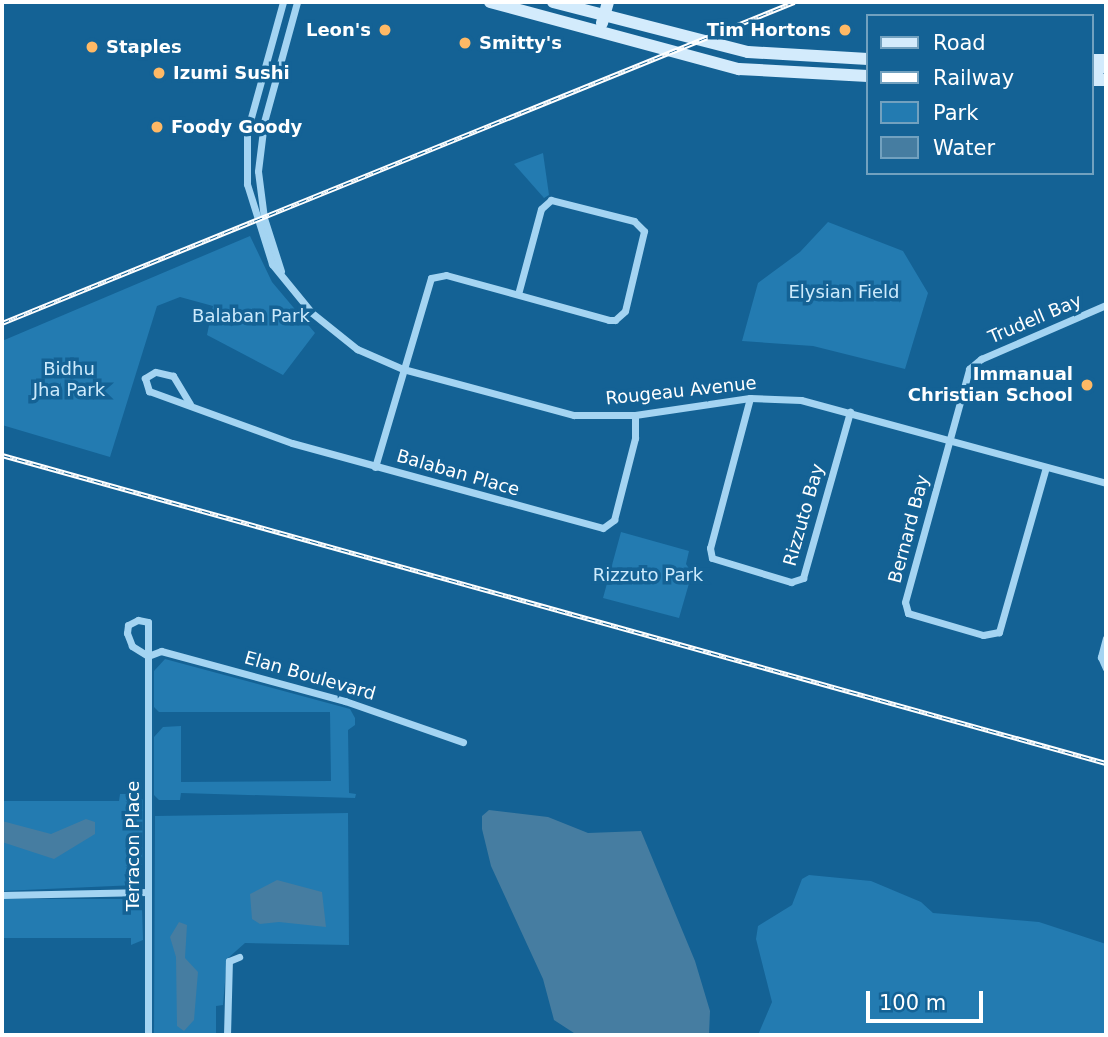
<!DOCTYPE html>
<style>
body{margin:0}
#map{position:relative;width:1108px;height:1037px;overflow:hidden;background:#146295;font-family:"DejaVu Sans",sans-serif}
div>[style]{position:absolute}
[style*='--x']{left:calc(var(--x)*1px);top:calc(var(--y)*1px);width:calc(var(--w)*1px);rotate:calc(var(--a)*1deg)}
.green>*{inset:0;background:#237bb1}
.water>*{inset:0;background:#467da1}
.street>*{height:7px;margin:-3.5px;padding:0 3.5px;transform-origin:3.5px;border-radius:3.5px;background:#a4d4f2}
.secondary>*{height:12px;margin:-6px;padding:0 6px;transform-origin:6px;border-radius:6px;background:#d3ebfc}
.rail>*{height:5px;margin-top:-2.5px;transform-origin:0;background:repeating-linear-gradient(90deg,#146295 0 8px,#fff 0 16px);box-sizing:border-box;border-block:2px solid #fff}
.dots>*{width:19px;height:19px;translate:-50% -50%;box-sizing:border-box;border:4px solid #146295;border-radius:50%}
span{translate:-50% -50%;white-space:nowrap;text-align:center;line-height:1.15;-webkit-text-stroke:7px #146295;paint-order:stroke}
.poi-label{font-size:18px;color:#fff;font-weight:700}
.right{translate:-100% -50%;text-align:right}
.left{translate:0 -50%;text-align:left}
.park-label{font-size:18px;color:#cceafc}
.street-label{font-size:18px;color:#fff}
.frame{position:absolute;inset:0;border:4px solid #fff;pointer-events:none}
.legend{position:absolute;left:866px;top:14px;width:228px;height:161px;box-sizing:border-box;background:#146295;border:2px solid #72a1bf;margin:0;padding:9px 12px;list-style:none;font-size:21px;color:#fff}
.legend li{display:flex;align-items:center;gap:14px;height:35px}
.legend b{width:35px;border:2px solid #72a1bf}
.scale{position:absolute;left:866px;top:991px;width:117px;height:32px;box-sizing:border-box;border:4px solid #fff;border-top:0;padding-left:9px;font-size:21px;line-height:24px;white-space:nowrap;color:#fff;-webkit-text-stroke:5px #146295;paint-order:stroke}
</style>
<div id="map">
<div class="green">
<div style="clip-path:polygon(543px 153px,549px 195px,544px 198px,514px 164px)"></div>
<div style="clip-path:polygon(828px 222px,903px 251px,928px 293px,905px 369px,813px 346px,742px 341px,758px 283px,800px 252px)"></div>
<div style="clip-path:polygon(250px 236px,272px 282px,315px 333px,283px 375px,207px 335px,213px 306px,180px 297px,157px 306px,110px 457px,2px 425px,2px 341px)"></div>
<div style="clip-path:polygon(621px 532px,689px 551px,686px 564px,692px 573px,679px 618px,603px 598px)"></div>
<div style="clip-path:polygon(165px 659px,350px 709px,355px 718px,355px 725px,348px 730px,349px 793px,356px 794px,355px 798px,181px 793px,180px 800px,159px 800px,154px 795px,154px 737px,163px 727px,181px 726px,181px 782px,331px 781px,330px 712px,159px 712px,154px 707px,154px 671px)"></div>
<div style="clip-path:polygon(120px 794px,136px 794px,143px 800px,142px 874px,136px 885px,2px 891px,2px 801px,119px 801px)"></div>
<div style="clip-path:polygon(348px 813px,349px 945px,245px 943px,227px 959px,223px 1005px,216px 1006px,216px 1035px,154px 1035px,155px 816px)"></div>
<div style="clip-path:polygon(809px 875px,871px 881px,921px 902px,933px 913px,1039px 922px,1106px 944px,1106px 1035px,758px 1035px,772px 1002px,756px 939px,758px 926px,792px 905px,802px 879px)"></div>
<div style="clip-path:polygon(2px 899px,133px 899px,142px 908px,143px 940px,131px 945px,131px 938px,2px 938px)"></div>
</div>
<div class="water">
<div style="clip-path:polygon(489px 810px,548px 817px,588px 833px,641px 831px,695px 961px,710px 1011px,709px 1035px,577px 1035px,554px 1020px,543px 979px,491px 866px,482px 829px,482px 816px)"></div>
<div style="clip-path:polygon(86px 819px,95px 822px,95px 834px,54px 859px,2px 842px,2px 821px,51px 834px)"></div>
<div style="clip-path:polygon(277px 880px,322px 892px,326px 927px,279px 922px,260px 924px,252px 919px,250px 894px)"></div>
<div style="clip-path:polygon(179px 922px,187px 925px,185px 958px,198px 972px,194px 1020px,184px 1031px,177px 1026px,176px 957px,170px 937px)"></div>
</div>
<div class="street">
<div style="--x:283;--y:2;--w:135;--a:105.5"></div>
<div style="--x:247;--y:132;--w:52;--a:90"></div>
<div style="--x:247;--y:184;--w:84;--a:72.6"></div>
<div style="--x:272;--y:264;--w:63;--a:50.8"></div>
<div style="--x:312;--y:313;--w:58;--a:38.7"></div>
<div style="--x:357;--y:349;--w:50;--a:23.5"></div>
<div style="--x:403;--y:369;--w:177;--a:15.1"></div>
<div style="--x:574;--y:415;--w:61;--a:0"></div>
<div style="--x:635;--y:415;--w:116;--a:-8.4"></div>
<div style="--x:750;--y:398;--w:51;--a:2.2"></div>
<div style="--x:801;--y:400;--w:316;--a:15.2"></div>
<div style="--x:281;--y:271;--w:56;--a:-107.8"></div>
<div style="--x:264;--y:218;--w:47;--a:-97.3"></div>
<div style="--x:258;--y:171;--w:49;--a:-83"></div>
<div style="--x:264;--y:122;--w:124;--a:-74.6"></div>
<div style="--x:750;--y:398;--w:155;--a:104.9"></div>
<div style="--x:710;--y:548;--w:10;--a:79"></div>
<div style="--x:712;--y:558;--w:83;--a:16.9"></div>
<div style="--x:791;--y:582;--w:13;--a:-18"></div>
<div style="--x:803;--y:578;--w:173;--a:-74.2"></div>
<div style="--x:190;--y:404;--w:33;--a:-121"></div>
<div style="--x:173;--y:376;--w:18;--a:-167"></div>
<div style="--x:155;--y:372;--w:12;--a:149"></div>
<div style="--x:145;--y:378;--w:14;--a:73"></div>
<div style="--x:149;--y:391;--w:152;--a:20"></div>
<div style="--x:292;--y:443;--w:322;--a:15.3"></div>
<div style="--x:603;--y:528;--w:14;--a:-36"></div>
<div style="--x:614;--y:520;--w:85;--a:-75.6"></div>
<div style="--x:635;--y:438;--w:23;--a:-90"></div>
<div style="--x:375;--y:467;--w:197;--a:-73.5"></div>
<div style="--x:431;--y:278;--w:15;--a:-11"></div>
<div style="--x:446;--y:275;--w:169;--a:15.4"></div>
<div style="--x:609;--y:320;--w:6;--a:0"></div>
<div style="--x:615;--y:320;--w:13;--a:-42"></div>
<div style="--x:625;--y:311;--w:82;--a:-76.6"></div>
<div style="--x:644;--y:231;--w:14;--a:-135"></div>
<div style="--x:634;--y:221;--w:86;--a:-165.8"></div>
<div style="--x:551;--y:200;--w:13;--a:138"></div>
<div style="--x:541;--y:209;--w:88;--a:105.1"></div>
<div style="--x:1046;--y:467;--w:172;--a:105.9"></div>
<div style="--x:999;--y:632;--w:16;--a:169"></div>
<div style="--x:983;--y:635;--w:78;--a:-163.7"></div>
<div style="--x:908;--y:613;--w:11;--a:-105"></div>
<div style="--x:905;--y:602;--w:242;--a:-74.6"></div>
<div style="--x:969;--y:369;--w:16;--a:-40"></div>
<div style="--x:981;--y:359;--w:136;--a:-23.4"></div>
<div style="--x:1106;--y:638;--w:20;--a:105"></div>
<div style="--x:1101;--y:657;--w:12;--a:66"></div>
<div style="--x:148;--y:656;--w:19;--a:-148"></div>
<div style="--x:132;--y:646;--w:14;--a:-111"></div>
<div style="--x:127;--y:633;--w:8;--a:-83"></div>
<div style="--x:128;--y:625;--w:11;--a:-27"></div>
<div style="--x:138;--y:620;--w:10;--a:11"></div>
<div style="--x:148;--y:622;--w:413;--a:90"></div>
<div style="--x:148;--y:656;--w:14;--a:-21"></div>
<div style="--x:161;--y:651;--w:191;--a:15.2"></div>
<div style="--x:345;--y:701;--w:125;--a:19.2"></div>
<div style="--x:2;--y:895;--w:146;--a:-1.2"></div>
<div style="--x:227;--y:1035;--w:74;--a:-88.5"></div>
<div style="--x:229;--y:961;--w:11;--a:-22"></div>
</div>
<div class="secondary">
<div style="--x:490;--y:2;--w:258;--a:15.1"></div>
<div style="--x:739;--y:69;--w:129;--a:3.1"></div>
<div style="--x:553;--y:2;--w:201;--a:14.4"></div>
<div style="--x:748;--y:52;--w:120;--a:3.3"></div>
<div style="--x:602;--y:23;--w:22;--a:-74"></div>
<div style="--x:1092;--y:60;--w:14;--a:0"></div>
<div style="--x:1092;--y:77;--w:21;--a:-47"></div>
<div style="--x:1092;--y:80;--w:14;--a:0"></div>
</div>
<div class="rail">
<div style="--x:2;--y:323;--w:855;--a:-22.06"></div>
<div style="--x:2;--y:455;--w:1146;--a:15.59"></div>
</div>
<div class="dots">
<div style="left:385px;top:30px;background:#ffb965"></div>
<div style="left:845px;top:30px;background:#ffb965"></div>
<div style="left:465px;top:43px;background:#ffb965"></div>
<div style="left:92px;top:47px;background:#ffb965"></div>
<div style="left:159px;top:73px;background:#ffb965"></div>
<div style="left:157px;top:127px;background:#ffb965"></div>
<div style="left:1087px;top:385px;background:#ffb965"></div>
</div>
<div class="poi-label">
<span class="right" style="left:371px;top:30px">Leon's</span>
<span class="right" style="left:831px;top:30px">Tim Hortons</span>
<span class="left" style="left:479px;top:43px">Smitty's</span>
<span class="left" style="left:106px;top:47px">Staples</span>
<span class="left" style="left:173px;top:73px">Izumi Sushi</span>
<span class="left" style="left:171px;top:127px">Foody Goody</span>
<span class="right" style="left:1073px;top:385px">Immanual<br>Christian School</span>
</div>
<div class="park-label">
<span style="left:844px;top:292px">Elysian Field</span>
<span style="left:251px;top:316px">Balaban Park</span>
<span style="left:69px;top:380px">Bidhu<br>Jha Park</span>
<span style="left:648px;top:575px">Rizzuto Park</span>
</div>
<div class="street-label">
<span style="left:1035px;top:319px;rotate:-23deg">Trudell Bay</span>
<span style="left:681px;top:391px;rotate:-6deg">Rougeau Avenue</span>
<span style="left:458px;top:473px;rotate:16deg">Balaban Place</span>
<span style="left:804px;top:515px;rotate:-74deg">Rizzuto Bay</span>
<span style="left:909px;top:529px;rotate:-75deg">Bernard Bay</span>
<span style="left:310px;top:676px;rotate:16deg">Elan Boulevard</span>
<span style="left:133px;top:846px;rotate:-90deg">Terracon Place</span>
</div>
<div class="frame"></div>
<ul class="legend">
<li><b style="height:9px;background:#d3ebfc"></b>Road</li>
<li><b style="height:9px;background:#fff"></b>Railway</li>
<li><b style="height:19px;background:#237bb1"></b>Park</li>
<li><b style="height:19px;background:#467da1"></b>Water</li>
</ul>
<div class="scale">100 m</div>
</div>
